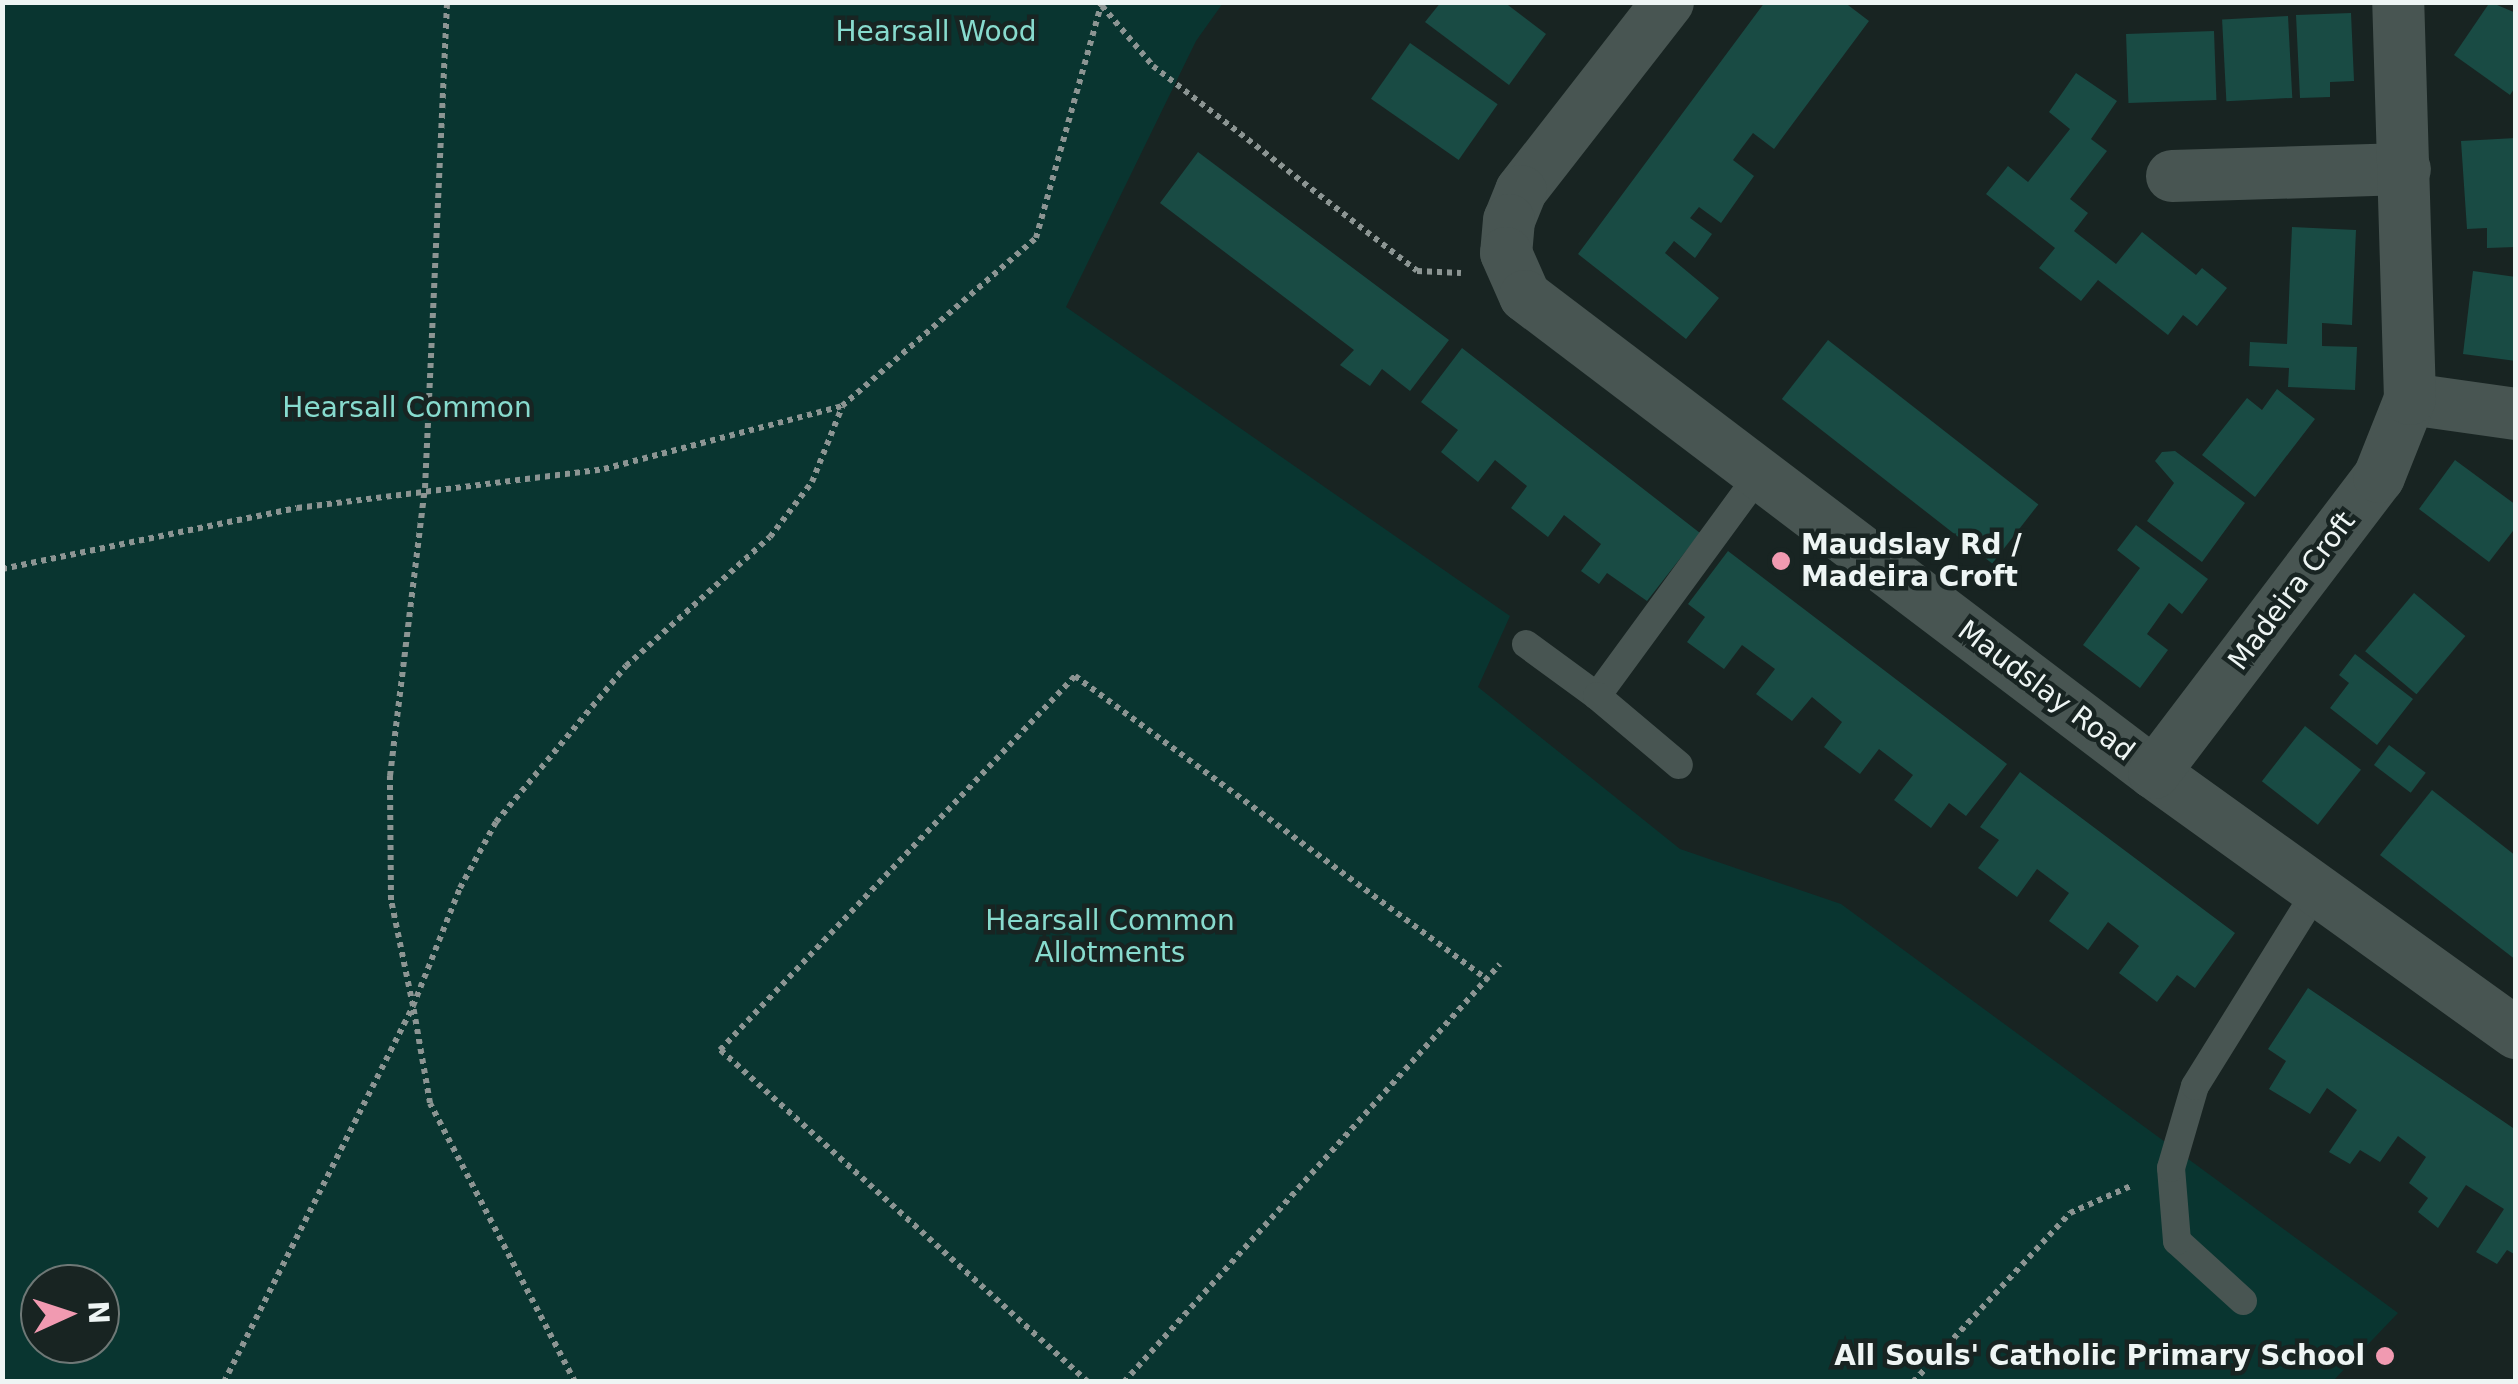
<!DOCTYPE html>
<style>
body{margin:0}
#map{position:relative;width:2518px;height:1384px;overflow:hidden;background:#182422;font-family:"DejaVu Sans",sans-serif}
div>[style]{position:absolute}
[style*='--x']{left:calc(var(--x)*1px);top:calc(var(--y)*1px);width:calc(var(--w)*1px);rotate:calc(var(--a)*1deg)}
.green>*{inset:0;background:#093530}
.building>*{inset:0;background:#194b44;transform-origin:0 0}
.path>*{height:6px;margin-top:-3px;transform-origin:0;background:repeating-linear-gradient(90deg,#8c9593 0 5px,transparent 0 10px)}
.lane>*{height:28px;margin:-14px;padding:0 14px;transform-origin:14px;border-radius:14px;background:#485552}
.street>*{height:52px;margin:-26px;padding:0 26px;transform-origin:26px;border-radius:26px;background:#485552}
.dots>*{width:28px;height:28px;translate:-50% -50%;box-sizing:border-box;border:5px solid #182422;border-radius:50%}
span{translate:-50% -50%;white-space:nowrap;text-align:center;line-height:1.15;-webkit-text-stroke:9px #182422;paint-order:stroke}
.park-label{font-size:28px;color:#87dbce}
.poi-label{font-size:28px;color:#eef5f4;font-weight:700}
.left{translate:0 -50%;text-align:left}
.right{translate:-100% -50%;text-align:right}
.street-label{font-size:28px;color:#eef5f4}
.frame{position:absolute;inset:0;border:5px solid #eef5f4;pointer-events:none}
.north{position:absolute;left:20px;top:1264px;width:100px;height:100px;box-sizing:border-box;background:#182422;border:2px solid #6e7876;border-radius:50%;rotate:87deg;font-size:28px;font-weight:700;line-height:40px;text-align:center;color:#eef5f4}
.north::after{content:'';display:block;margin:auto;width:35px;height:45px;background:#f19ab1;clip-path:polygon(50% 0,100% 100%,50% 72%,0 100%)}
</style>
<div id="map">
<div class="green">
<div style="clip-path:polygon(evenodd,3px 2px,1223px 3px,1196px 41px,1066px 307px,1510px 616px,1478px 687px,1680px 849px,1841px 904px,2398px 1313px,2332px 1382px,3px 1382px,3px 2px,40px 1284px,100px 1284px,100px 1344px,40px 1344px,40px 1284px)"></div>
</div>
<div class="building">
<div style="clip-path:polygon(1441px 2px,1504px 2px,1546px 34px,1509px 85px,1425px 22px)"></div>
<div style="clip-path:polygon(1765px 2px,1844px 2px,1869px 21px,1774px 149px,1753px 133px,1741px 149px,1733px 160px,1754px 176px,1721px 223px,1699px 207px,1690px 218px,1712px 234px,1695px 258px,1674px 241px,1665px 253px,1719px 298px,1686px 339px,1578px 254px)"></div>
<div style="clip-path:polygon(2490px 2px,2516px 13px,2516px 86px,2510px 95px,2454px 55px)"></div>
<div style="clip-path:polygon(2351px 13px,2354px 81px,2330px 82px,2330px 97px,2300px 98px,2296px 15px)"></div>
<div style="left:2288px;top:16px;width:82px;height:66px;rotate:87deg"></div>
<div style="left:2214px;top:31px;width:69px;height:88px;rotate:88deg"></div>
<div style="left:1410px;top:43px;width:107px;height:68px;rotate:35deg"></div>
<div style="clip-path:polygon(2076px 73px,2117px 101px,2091px 139px,2107px 151px,2070px 199px,2088px 213px,2074px 231px,2116px 264px,2142px 232px,2196px 275px,2202px 268px,2227px 288px,2197px 326px,2183px 315px,2168px 335px,2098px 280px,2081px 301px,2039px 268px,2055px 248px,1986px 194px,2008px 166px,2028px 182px,2070px 129px,2049px 112px)"></div>
<div style="clip-path:polygon(2516px 138px,2516px 247px,2487px 248px,2487px 228px,2467px 229px,2461px 141px)"></div>
<div style="clip-path:polygon(1198px 152px,1449px 340px,1410px 391px,1382px 369px,1370px 386px,1340px 365px,1354px 350px,1160px 203px)"></div>
<div style="clip-path:polygon(2292px 227px,2356px 230px,2352px 325px,2322px 323px,2322px 346px,2357px 347px,2355px 390px,2288px 387px,2289px 368px,2249px 366px,2250px 342px,2287px 344px)"></div>
<div style="clip-path:polygon(2473px 271px,2516px 277px,2516px 361px,2463px 354px)"></div>
<div style="left:1828px;top:340px;width:267px;height:75px;rotate:38deg"></div>
<div style="clip-path:polygon(1462px 348px,1700px 533px,1647px 601px,1607px 573px,1599px 584px,1581px 571px,1601px 544px,1564px 515px,1548px 537px,1511px 508px,1527px 486px,1495px 460px,1478px 482px,1441px 452px,1458px 430px,1421px 402px)"></div>
<div style="clip-path:polygon(2277px 389px,2315px 419px,2255px 497px,2202px 455px,2247px 398px,2262px 410px)"></div>
<div style="clip-path:polygon(2175px 451px,2245px 503px,2202px 562px,2147px 521px,2174px 483px,2155px 461px,2162px 452px)"></div>
<div style="clip-path:polygon(2455px 460px,2516px 505px,2516px 527px,2489px 562px,2419px 509px)"></div>
<div style="clip-path:polygon(2136px 525px,2208px 579px,2182px 614px,2169px 603px,2147px 634px,2168px 650px,2140px 688px,2083px 645px,2140px 568px,2117px 550px)"></div>
<div style="clip-path:polygon(1728px 551px,2007px 764px,1966px 816px,1949px 803px,1931px 828px,1894px 800px,1913px 775px,1879px 749px,1860px 774px,1824px 747px,1842px 722px,1812px 697px,1792px 721px,1756px 694px,1775px 669px,1742px 645px,1724px 669px,1687px 642px,1705px 617px,1688px 604px)"></div>
<div style="left:2414px;top:593px;width:67px;height:76px;rotate:40deg"></div>
<div style="clip-path:polygon(2355px 654px,2413px 699px,2377px 745px,2330px 708px,2349px 683px,2339px 675px)"></div>
<div style="left:2305px;top:726px;width:71px;height:70px;rotate:38deg"></div>
<div style="left:2389px;top:745px;width:46px;height:25px;rotate:37deg"></div>
<div style="clip-path:polygon(2020px 772px,2235px 933px,2195px 988px,2177px 975px,2157px 1002px,2119px 973px,2139px 946px,2108px 922px,2088px 950px,2049px 921px,2069px 893px,2037px 869px,2017px 897px,1978px 868px,1999px 840px,1980px 827px)"></div>
<div style="clip-path:polygon(2432px 790px,2516px 856px,2516px 960px,2380px 855px)"></div>
<div style="clip-path:polygon(2308px 988px,2516px 1130px,2516px 1255px,2507px 1250px,2497px 1264px,2476px 1252px,2504px 1209px,2466px 1185px,2438px 1228px,2418px 1212px,2428px 1198px,2409px 1183px,2426px 1157px,2398px 1136px,2380px 1162px,2360px 1150px,2350px 1164px,2329px 1152px,2357px 1110px,2327px 1088px,2310px 1114px,2269px 1089px,2286px 1061px,2268px 1049px)"></div>
</div>
<div class="path">
<div style="--x:1102;--y:6;--w:79;--a:49.6"></div>
<div style="--x:1153;--y:66;--w:334;--a:37.8"></div>
<div style="--x:1417;--y:271;--w:44;--a:2.6"></div>
<div style="--x:2;--y:569;--w:301;--a:-11.7"></div>
<div style="--x:297;--y:508;--w:309;--a:-7.2"></div>
<div style="--x:604;--y:469;--w:246;--a:-14.8"></div>
<div style="--x:842;--y:406;--w:257;--a:-40.9"></div>
<div style="--x:1036;--y:238;--w:245;--a:-74.4"></div>
<div style="--x:224;--y:1382;--w:421;--a:-63.3"></div>
<div style="--x:413;--y:1006;--w:108;--a:-101.7"></div>
<div style="--x:391;--y:900;--w:124;--a:-90.5"></div>
<div style="--x:390;--y:776;--w:290;--a:-83.1"></div>
<div style="--x:425;--y:488;--w:486;--a:-87.4"></div>
<div style="--x:575;--y:1382;--w:314;--a:-117.5"></div>
<div style="--x:430;--y:1103;--w:98;--a:-99.9"></div>
<div style="--x:413;--y:1006;--w:127;--a:-68.3"></div>
<div style="--x:460;--y:888;--w:75;--a:-61.4"></div>
<div style="--x:496;--y:822;--w:203;--a:-50.2"></div>
<div style="--x:626;--y:666;--w:193;--a:-41.9"></div>
<div style="--x:770;--y:537;--w:69;--a:-52.6"></div>
<div style="--x:812;--y:482;--w:81;--a:-68.2"></div>
<div style="--x:1088;--y:1382;--w:496;--a:-137.9"></div>
<div style="--x:720;--y:1050;--w:516;--a:-46.49"></div>
<div style="--x:1075;--y:676;--w:513;--a:36.36"></div>
<div style="--x:1124;--y:1382;--w:562;--a:-48.03"></div>
<div style="--x:1913;--y:1382;--w:231;--a:-47.1"></div>
<div style="--x:2070;--y:1213;--w:69;--a:-24"></div>
</div>
<div class="lane">
<div style="--x:1526;--y:644;--w:88;--a:36.2"></div>
<div style="--x:1597;--y:696;--w:274;--a:-53.8"></div>
<div style="--x:1597;--y:696;--w:107;--a:40.1"></div>
<div style="--x:2243;--y:1301;--w:89;--a:-137.7"></div>
<div style="--x:2177;--y:1241;--w:73;--a:-94.7"></div>
<div style="--x:2171;--y:1168;--w:85;--a:-73.7"></div>
<div style="--x:2195;--y:1086;--w:231;--a:-58.1"></div>
</div>
<div class="street">
<div style="--x:1668;--y:2;--w:239;--a:127.9"></div>
<div style="--x:1521;--y:191;--w:31;--a:112"></div>
<div style="--x:1509;--y:220;--w:33;--a:95"></div>
<div style="--x:1506;--y:253;--w:47;--a:66.2"></div>
<div style="--x:1525;--y:296;--w:789;--a:37.17"></div>
<div style="--x:2154;--y:773;--w:446;--a:35.7"></div>
<div style="--x:2172;--y:176;--w:233;--a:-1.7"></div>
<div style="--x:2410;--y:399;--w:107;--a:8.1"></div>
<div style="--x:2154;--y:773;--w:372;--a:-52.8"></div>
<div style="--x:2379;--y:477;--w:84;--a:-68.3"></div>
<div style="--x:2410;--y:399;--w:397;--a:-91.7"></div>
</div>
<div class="dots">
<div style="left:1781px;top:561px;background:#f19ab1"></div>
<div style="left:2385px;top:1356px;background:#f19ab1"></div>
</div>
<div class="park-label">
<span style="left:936px;top:32px">Hearsall Wood</span>
<span style="left:407px;top:408px">Hearsall Common</span>
<span style="left:1110px;top:937px">Hearsall Common<br>Allotments</span>
</div>
<div class="poi-label">
<span class="left" style="left:1801px;top:561px">Maudslay Rd /<br>Madeira Croft</span>
<span class="right" style="left:2365px;top:1356px">All Souls' Catholic Primary School</span>
</div>
<div class="street-label">
<span style="left:2292px;top:591px;rotate:-53deg">Madeira Croft</span>
<span style="left:2046px;top:691px;rotate:37deg">Maudslay Road</span>
</div>
<div class="frame"></div>
<div class="north">N</div>
</div>
